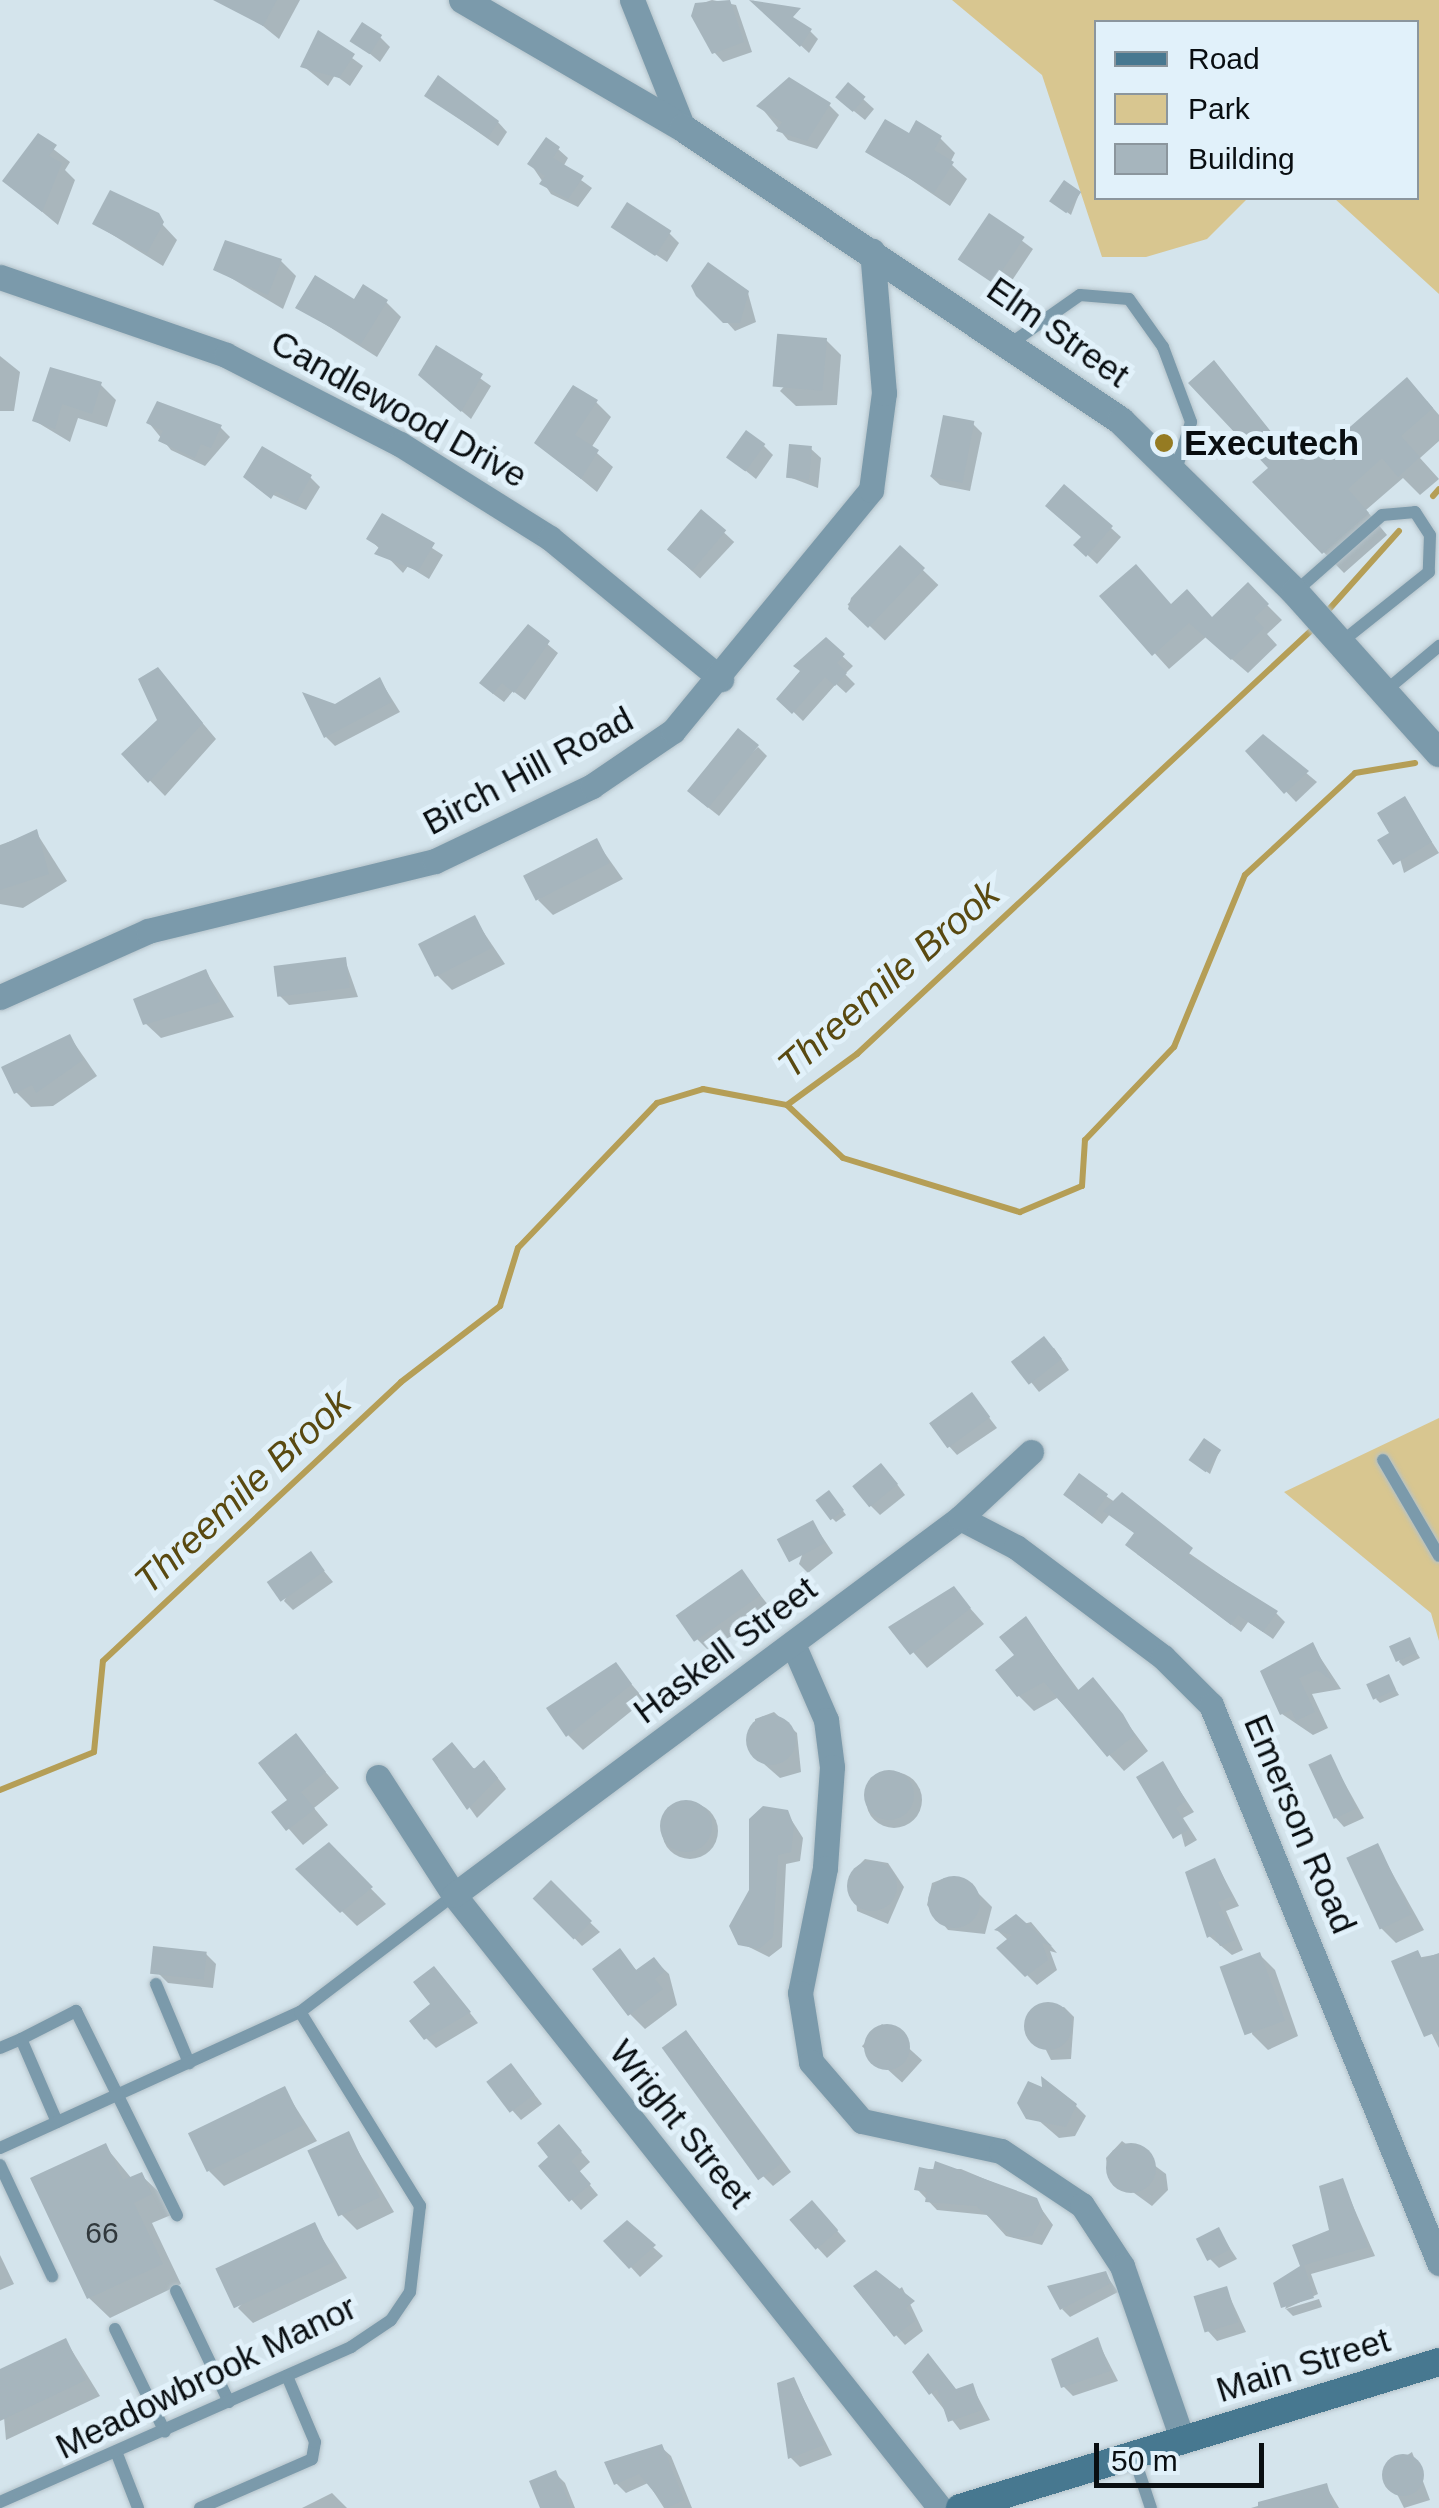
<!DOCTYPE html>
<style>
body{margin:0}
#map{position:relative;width:1439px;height:2508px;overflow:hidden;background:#d4e4ec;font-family:Arial,sans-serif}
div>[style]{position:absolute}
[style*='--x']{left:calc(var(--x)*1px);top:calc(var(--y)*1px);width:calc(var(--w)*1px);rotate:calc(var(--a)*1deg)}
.green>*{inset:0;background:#d8c690}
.shadow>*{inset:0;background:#0003;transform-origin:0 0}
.round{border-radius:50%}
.stream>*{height:6px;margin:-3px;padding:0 3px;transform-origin:3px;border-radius:3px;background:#b59e56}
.building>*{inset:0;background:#a6b5bd;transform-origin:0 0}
.roads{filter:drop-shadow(0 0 2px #b4c2c9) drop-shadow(0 0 2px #b4c2c9)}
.service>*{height:12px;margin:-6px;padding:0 6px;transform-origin:6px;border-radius:6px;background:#7b9aab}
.minor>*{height:25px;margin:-12.5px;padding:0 12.5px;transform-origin:12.5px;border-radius:12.5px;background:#7b9aab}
.tertiary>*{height:28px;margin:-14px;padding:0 14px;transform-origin:14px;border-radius:14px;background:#7b9aab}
.secondary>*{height:28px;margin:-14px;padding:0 14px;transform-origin:14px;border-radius:14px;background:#477890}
.dots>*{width:28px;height:28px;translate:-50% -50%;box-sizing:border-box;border:5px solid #e1f1fa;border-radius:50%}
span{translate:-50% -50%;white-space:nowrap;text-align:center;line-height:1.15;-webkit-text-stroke:10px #e1f1fa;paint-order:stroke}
.number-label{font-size:30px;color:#30383c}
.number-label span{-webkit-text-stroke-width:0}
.street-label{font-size:35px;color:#090e11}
.poi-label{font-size:35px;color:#090e11;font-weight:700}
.left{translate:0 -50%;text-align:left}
.water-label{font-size:38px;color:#594910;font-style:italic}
.legend{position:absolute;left:1094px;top:20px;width:325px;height:180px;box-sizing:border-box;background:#e1f1fa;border:2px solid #8b969d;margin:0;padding:12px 18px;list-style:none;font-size:30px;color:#090e11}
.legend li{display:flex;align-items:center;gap:20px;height:50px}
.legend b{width:50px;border:2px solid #8b969d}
.scale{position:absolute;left:1094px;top:2443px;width:170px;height:45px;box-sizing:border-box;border:5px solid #090e11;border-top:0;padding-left:12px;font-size:30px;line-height:35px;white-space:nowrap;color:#090e11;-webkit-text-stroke:8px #e1f1fa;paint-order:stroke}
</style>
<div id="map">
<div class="green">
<div style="clip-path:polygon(952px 0,1439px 0,1439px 294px,1334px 198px,1416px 198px,1416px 22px,1096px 22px,1096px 198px,1248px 198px,1207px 239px,1146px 257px,1102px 257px,1042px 75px)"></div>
<div style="clip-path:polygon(1439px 1418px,1439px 1641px,1431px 1613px,1284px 1492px)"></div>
</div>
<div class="shadow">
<div style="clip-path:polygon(231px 0,300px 0,279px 39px)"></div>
<div style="clip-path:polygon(712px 0,736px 5px,752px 52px,723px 62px,714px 52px,697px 5px)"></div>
<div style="clip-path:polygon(752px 0,810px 31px,818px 39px,809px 53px)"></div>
<div style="clip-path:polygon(319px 34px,363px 66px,350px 86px,335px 75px,328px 86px,303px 66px)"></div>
<div style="clip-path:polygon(380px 37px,390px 47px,380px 62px,353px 40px)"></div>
<div style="clip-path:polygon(849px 86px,874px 109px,865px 120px,849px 107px)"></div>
<div style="clip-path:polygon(427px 96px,498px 122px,507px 132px,498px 146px)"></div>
<div style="clip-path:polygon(829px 105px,839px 115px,817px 149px,788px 140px,760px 106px)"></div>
<div style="clip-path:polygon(910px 136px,940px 138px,955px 153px,950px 163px,967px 179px,950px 206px,869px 151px)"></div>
<div style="clip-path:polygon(38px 137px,70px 162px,65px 170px,75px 180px,58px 225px,5px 181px)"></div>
<div style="clip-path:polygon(558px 149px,568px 158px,563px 167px,592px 188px,578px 207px,551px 194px,530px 163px)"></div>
<div style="clip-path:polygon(1079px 194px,1071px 215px,1056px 204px)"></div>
<div style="clip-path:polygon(990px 217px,1033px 249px,1005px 291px,965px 260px)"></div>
<div style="clip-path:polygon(95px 224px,162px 224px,177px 240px,163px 266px)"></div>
<div style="clip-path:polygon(615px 227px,669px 233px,679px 243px,667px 262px)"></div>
<div style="clip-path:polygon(281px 261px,296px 276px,283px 309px,216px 269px)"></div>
<div style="clip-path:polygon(694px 286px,748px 293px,756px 322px,735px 331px)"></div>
<div style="clip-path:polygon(386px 302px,401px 317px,377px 357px,298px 307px)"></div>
<div style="clip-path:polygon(826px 340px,841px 355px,837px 405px,796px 406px,780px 391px)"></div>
<div style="clip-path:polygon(437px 348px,491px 386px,471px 419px,431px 385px)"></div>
<div style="clip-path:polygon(0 356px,20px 372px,14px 411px,0 411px)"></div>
<div style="clip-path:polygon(1214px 364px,1289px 454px,1328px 450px,1427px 401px,1439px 415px,1439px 441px,1420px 458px,1439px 479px,1420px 495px,1403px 478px,1366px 510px,1387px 535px,1344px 573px,1255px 482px,1271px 468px)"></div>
<div style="clip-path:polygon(51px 370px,101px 385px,116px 400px,107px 427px,78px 418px,70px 442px,35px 421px)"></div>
<div style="clip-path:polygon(596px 402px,611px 417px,591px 448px,613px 467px,597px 492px,537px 443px)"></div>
<div style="clip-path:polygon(149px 423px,220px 427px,230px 437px,205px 466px,171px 450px)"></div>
<div style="clip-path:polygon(973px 424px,982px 433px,970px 491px,940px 485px,930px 476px)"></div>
<div style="clip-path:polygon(764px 446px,773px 455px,756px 479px,730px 458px)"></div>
<div style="clip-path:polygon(811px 449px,821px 458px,818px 488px,789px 477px)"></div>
<div style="clip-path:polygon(310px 477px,320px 487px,306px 510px,256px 487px)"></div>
<div style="left:702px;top:512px;width:44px;height:50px;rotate:43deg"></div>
<div style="clip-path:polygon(383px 517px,443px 555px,429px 579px,408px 566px,403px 573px,369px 538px)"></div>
<div style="clip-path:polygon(1111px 528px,1121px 537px,1097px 564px,1077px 545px)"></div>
<div style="left:901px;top:549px;width:52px;height:77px;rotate:44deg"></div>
<div style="clip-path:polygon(1248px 586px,1282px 620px,1267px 634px,1277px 645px,1248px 673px,1206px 637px,1169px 669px,1103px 596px,1213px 620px)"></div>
<div style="clip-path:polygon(528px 628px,558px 653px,525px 700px,513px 691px,504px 702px,492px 693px)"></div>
<div style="clip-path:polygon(825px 640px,853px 666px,845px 674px,855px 684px,846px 693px,836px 684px,803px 721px,779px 698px)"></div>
<div style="clip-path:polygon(158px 670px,216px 739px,165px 796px,124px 754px,160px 720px)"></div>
<div style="clip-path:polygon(380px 680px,400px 712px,335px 746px,326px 737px,336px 707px)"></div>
<div style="clip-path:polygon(1263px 737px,1317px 782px,1296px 802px,1248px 751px)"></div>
<div style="clip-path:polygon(758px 747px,767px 756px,719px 816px,700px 801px)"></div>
<div style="clip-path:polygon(1404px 799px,1439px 853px,1404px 873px,1393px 834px)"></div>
<div style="clip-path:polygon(36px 832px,67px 881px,23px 908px,0 904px,0 845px)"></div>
<div style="clip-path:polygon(596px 841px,623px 879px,553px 915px,538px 900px)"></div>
<div style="clip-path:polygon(474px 918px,505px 964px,452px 990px,437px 975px)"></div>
<div style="clip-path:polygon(345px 960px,358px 997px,289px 1005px,279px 995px)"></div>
<div style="clip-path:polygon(206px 972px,234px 1017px,161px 1038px,145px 1023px)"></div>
<div style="clip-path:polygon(70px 1037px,97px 1076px,53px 1106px,31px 1107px,16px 1092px)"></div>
<div style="clip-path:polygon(1054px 1348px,1069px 1370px,1039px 1392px,1014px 1361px)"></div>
<div style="clip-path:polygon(972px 1395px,997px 1428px,957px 1455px,948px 1445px)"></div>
<div style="clip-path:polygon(1219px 1452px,1210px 1474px,1196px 1464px)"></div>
<div style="clip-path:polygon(891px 1476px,905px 1495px,880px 1515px,870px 1505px)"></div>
<div style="clip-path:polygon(1106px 1496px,1276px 1613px,1285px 1622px,1273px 1639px,1248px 1622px,1241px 1632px,1137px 1554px,1136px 1534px,1110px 1514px,1102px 1524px,1076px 1504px)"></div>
<div style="clip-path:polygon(833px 1497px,846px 1515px,836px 1522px,832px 1518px)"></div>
<div style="clip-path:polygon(813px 1523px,833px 1553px,808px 1573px,799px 1564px)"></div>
<div style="clip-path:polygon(310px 1554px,333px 1582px,293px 1610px,284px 1601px)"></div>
<div style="clip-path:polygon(742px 1572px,773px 1611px,708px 1650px,693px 1635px)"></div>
<div style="clip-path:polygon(954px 1590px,984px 1624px,927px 1668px,892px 1628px)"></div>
<div style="clip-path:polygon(1026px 1619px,1080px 1692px,1107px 1696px,1148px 1751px,1124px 1771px,1057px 1698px,1034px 1711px,1019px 1696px)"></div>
<div style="clip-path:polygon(1409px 1640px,1420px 1658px,1403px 1666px,1399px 1662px)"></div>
<div style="clip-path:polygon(1312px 1645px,1341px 1689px,1312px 1694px,1328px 1728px,1313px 1735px,1282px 1714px)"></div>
<div style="clip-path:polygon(615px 1665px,645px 1700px,583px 1750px,568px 1735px)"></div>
<div style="clip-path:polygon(1388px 1677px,1399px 1695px,1380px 1703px,1376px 1699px)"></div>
<div style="clip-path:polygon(774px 1712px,797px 1733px,801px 1772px,780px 1778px,756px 1757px,755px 1719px)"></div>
<div style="clip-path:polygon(296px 1737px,339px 1788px,314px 1808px,328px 1825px,303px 1845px,275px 1813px,291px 1800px)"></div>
<div style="clip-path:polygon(1330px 1757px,1364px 1818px,1344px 1827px,1335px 1817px)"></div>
<div style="clip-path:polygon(435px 1759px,494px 1773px,506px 1789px,477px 1818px)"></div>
<div style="clip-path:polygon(1162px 1764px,1194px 1812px,1183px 1818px,1197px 1840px,1185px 1847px)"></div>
<div class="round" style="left:866px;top:1772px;width:56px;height:56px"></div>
<div class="round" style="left:662px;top:1803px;width:56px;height:56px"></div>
<div style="clip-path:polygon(787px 1813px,803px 1838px,800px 1861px,786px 1864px,782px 1947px,769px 1957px,741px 1943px)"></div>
<div style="clip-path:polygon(329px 1846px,386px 1904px,357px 1926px,299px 1869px)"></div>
<div style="clip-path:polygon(1377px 1846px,1424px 1930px,1396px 1943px,1381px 1928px)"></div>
<div style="clip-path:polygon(865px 1859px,888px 1863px,904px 1887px,888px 1924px,857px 1911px,854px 1870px)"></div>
<div style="clip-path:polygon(1215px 1861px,1239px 1906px,1226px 1911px,1243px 1950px,1232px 1955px,1209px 1936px)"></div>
<div style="clip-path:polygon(945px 1878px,969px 1884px,992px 1907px,985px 1934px,948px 1930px,927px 1905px,932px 1883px)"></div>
<div style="clip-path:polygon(550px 1884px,600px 1932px,582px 1946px,535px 1897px)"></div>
<div style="clip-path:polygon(1031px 1922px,1057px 1953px,1050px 1951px,1057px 1970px,1037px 1985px,1000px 1948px,1009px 1941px,998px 1931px)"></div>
<div style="clip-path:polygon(619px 1952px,638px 1972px,654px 1960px,669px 1974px,677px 2005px,645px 2029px,630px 2014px)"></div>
<div style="clip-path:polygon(206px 1954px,216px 1964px,213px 1988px,168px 1983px,158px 1973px)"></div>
<div style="clip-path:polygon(1439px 1954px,1439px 2048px,1395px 1962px)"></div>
<div style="clip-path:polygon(1260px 1955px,1275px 1970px,1298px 2036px,1268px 2050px,1252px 2034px)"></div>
<div style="clip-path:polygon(443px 1979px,478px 2023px,436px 2048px,426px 2038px)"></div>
<div style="clip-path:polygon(1064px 2007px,1074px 2017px,1071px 2059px,1051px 2060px,1028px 2014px)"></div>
<div style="left:882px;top:2024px;width:54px;height:30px;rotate:42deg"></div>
<div style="clip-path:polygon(695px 2043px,791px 2172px,773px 2186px,763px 2176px)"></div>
<div style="clip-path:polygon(520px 2076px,542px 2104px,521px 2120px,512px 2110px)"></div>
<div style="clip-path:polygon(284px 2089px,317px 2141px,224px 2186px,209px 2171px)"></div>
<div style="clip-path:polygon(1076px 2106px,1086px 2116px,1075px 2136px,1059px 2138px,1030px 2113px)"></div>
<div style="clip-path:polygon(348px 2134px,394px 2212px,357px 2230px,342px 2215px)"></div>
<div style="clip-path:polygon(568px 2137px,590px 2162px,579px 2172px,598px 2195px,581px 2210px,541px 2166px)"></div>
<div style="clip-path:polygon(1122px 2141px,1166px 2174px,1168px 2190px,1152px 2206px,1108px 2174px,1106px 2158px)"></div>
<div style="clip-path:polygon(105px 2146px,132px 2179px,141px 2175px,162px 2195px,171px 2215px,152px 2223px,181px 2284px,110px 2318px,89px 2298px)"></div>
<div style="clip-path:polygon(921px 2169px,961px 2169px,1035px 2200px,1053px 2225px,1042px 2245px,1006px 2236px,987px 2215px,937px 2210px,917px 2189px)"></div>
<div style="clip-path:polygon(1342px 2181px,1375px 2256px,1311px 2274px,1318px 2294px,1285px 2309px,1303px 2267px,1295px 2246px,1331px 2231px)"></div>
<div style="clip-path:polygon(821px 2212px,846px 2241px,827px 2258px,792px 2220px)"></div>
<div style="clip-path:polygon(627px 2224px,663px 2256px,640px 2277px,607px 2241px)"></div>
<div style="clip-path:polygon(314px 2225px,347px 2278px,253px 2323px,238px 2308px)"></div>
<div style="clip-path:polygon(1218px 2230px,1237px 2259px,1219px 2268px,1210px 2259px)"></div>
<div style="clip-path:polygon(0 2255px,14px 2284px,0 2290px)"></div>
<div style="clip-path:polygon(1105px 2273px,1118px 2292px,1070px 2317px,1062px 2309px)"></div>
<div style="clip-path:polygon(902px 2287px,923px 2331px,905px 2345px,896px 2335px,894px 2293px)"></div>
<div style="clip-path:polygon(1226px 2289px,1246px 2332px,1217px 2341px,1208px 2331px)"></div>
<div style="clip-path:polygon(1319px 2299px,1322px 2307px,1293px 2316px,1286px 2309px)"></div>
<div style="clip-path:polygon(1097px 2340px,1118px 2381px,1073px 2396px,1063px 2386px)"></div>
<div style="clip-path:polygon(66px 2341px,100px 2396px,6px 2440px,0 2372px)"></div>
<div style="clip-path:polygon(915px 2372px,956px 2392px,972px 2386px,990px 2420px,960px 2430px)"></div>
<div style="clip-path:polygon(794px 2380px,832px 2455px,800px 2467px,791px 2458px)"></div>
<div style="clip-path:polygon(661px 2447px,671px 2456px,692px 2508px,664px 2508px,648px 2483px,626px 2493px,616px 2483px)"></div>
<div style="clip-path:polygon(1412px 2452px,1430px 2500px,1404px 2508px,1385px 2470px)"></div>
<div style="clip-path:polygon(555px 2473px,565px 2483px,575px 2508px,542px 2508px)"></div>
<div style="clip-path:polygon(1326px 2486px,1339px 2508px,1251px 2508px)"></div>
<div style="clip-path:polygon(332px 2493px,347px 2508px,302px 2508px)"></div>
</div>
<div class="stream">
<div style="--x:1433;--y:496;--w:9;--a:-49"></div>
<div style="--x:1323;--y:616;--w:114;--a:-48.2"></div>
<div style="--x:787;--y:1105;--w:77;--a:43.4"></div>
<div style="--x:843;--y:1158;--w:185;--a:17"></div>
<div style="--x:1020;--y:1212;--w:67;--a:-22.8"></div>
<div style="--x:1082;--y:1186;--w:46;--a:-86.3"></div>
<div style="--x:1085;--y:1140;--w:129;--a:-46.3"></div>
<div style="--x:1174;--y:1047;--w:186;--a:-67.6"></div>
<div style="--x:1245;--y:875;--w:150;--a:-42.8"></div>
<div style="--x:1355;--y:773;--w:61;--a:-9.5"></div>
<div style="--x:0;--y:1790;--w:101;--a:-22"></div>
<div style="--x:94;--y:1752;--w:91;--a:-84.4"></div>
<div style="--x:103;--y:1661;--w:408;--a:-43.1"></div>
<div style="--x:401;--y:1382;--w:125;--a:-37.5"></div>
<div style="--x:500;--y:1306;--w:61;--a:-72.8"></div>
<div style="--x:518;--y:1248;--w:201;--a:-46.2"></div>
<div style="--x:657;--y:1103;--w:48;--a:-16.9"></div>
<div style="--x:703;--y:1089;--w:86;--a:10.8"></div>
<div style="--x:787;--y:1105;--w:87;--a:-36.1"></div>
<div style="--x:857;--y:1054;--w:628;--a:-43"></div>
</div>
<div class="building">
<div style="clip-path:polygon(213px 0,277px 0,263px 26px)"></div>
<div style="clip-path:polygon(730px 0,744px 42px,712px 54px,691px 16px,695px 3px)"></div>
<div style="clip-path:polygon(749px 0,801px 8px,793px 17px,812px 29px,800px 47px)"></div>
<div style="left:362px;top:22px;width:24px;height:23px;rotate:33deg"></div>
<div style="clip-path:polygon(318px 30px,355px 54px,339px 78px,300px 67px)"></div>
<div style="clip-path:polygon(438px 75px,499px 121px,488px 138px,424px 96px)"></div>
<div style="clip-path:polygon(789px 77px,831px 103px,807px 141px,776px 131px,782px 122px,756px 106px)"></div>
<div style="left:848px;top:82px;width:23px;height:20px;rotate:40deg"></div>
<div style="clip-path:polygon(885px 119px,909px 133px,916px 120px,942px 136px,934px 150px,954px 162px,934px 193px,865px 152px)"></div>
<div style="clip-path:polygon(38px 133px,57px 145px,49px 156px,62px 163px,42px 212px,2px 181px)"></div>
<div style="clip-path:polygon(546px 137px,560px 147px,553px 158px,584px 176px,568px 199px,539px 184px,545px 176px,527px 164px)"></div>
<div style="left:1064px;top:180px;width:21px;height:26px;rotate:35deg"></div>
<div style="clip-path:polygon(110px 190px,159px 213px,164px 222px,147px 253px,92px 224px)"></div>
<div style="left:627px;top:202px;width:53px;height:30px;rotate:33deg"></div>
<div style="left:989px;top:213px;width:43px;height:56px;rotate:34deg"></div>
<div style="clip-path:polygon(225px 240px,282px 259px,268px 295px,213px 270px)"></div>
<div style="clip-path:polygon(708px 262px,749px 291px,740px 323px,723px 323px,696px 296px,691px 286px)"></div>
<div style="clip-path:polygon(315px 275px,354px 299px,363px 284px,388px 300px,361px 344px,295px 308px)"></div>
<div style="left:827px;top:338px;width:53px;height:50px;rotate:95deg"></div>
<div style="clip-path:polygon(436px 345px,483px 374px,461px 412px,418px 375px)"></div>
<div style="clip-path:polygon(1214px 360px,1287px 452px,1316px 435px,1327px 447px,1407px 377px,1433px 408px,1401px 436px,1420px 457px,1398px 477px,1382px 458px,1348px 489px,1369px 513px,1322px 554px,1252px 482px,1268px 468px,1188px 383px)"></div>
<div style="clip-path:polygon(50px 367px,102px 382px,92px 414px,62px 404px,55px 429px,32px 421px)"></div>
<div style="clip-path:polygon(573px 385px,598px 400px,575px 435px,599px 450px,581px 479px,534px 443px)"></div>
<div style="clip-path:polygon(157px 401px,222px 425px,211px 448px,201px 444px,195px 458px,158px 441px,163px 431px,146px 423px)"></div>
<div style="left:943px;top:415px;width:32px;height:63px;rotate:11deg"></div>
<div style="left:746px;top:430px;width:24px;height:34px;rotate:36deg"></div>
<div style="left:789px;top:444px;width:23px;height:34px;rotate:5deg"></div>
<div style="clip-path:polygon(262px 446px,312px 475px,296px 503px,276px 491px,271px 499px,243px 477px)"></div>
<div style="clip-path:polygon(1064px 484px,1113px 526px,1086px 557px,1073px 545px,1081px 537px,1045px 506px)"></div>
<div style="left:701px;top:509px;width:33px;height:53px;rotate:40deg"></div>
<div style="clip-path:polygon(382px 513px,435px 543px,418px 571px,374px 554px,379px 547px,366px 539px)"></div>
<div style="clip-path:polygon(900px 545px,925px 568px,868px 628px,848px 609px,851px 598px)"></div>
<div style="clip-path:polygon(1136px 564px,1171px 604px,1187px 589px,1212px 617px,1248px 582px,1269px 604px,1254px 618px,1264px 628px,1231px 660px,1189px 623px,1152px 656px,1099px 596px)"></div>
<div style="clip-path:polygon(528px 624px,550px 641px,514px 693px,502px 683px,493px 694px,479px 683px)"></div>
<div style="clip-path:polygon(826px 637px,845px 654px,837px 663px,847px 673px,835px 686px,825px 677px,792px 714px,776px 699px,800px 671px,793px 666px)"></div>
<div style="clip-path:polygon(158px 667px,203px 723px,148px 783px,121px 754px,157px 720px,138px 679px)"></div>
<div style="clip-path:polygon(380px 677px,392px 702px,324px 738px,302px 692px,335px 704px)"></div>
<div style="left:738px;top:728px;width:27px;height:81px;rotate:39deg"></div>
<div style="clip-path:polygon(1263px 734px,1309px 771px,1284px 794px,1245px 751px)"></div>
<div style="clip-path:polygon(1405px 796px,1432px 842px,1393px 865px,1377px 840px,1389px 833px,1377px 813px)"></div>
<div style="clip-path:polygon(37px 829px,49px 874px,0 890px,0 846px)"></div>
<div style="left:597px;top:838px;width:28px;height:83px;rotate:63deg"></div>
<div style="left:475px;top:915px;width:37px;height:64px;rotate:63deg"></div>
<div style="left:346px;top:957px;width:31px;height:73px;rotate:83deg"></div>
<div style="clip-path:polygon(206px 969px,220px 1002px,143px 1025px,133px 999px)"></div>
<div style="clip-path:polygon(70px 1034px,83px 1060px,36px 1093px,32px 1085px,14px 1094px,1px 1067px)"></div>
<div style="left:1044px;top:1336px;width:29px;height:42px;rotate:52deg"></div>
<div style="left:972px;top:1392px;width:31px;height:53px;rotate:54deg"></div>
<div style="left:1204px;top:1438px;width:21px;height:27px;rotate:35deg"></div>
<div style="left:881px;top:1463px;width:27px;height:37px;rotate:51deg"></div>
<div style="left:1079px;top:1473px;width:36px;height:27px;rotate:36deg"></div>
<div style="left:829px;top:1490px;width:25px;height:17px;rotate:53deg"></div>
<div style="clip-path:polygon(1122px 1492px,1193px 1548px,1188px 1555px,1278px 1611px,1263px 1632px,1238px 1615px,1231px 1625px,1125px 1545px,1134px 1533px,1103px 1511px)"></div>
<div style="left:813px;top:1520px;width:26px;height:41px;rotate:62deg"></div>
<div style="left:311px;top:1551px;width:24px;height:54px;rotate:55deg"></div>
<div style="left:742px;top:1569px;width:32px;height:81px;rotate:55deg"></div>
<div style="clip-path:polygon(954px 1586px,971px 1608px,910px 1655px,888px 1627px)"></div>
<div style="clip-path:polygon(1026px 1616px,1077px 1691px,1093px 1677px,1123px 1714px,1135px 1735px,1107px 1757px,1044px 1682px,1017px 1697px,995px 1670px,1014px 1655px,999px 1637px)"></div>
<div style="left:1410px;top:1637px;width:17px;height:23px;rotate:66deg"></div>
<div style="clip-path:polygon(1313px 1642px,1331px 1680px,1317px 1670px,1299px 1678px,1315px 1712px,1296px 1721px,1291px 1710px,1280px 1715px,1260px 1671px)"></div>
<div style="clip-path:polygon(616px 1662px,632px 1684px,566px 1737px,546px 1708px)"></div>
<div style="left:1389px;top:1674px;width:17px;height:25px;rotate:66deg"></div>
<div class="round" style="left:746px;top:1715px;width:50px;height:50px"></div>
<div style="clip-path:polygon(296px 1733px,326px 1772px,301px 1792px,315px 1809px,286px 1831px,271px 1812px,287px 1800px,258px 1763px)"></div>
<div style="clip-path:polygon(452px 1742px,474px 1769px,484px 1760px,498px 1778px,467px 1810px,432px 1759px)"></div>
<div style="left:1331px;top:1754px;width:60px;height:25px;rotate:65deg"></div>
<div style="clip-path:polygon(1163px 1761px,1186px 1801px,1176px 1808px,1189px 1829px,1173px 1839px,1136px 1777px)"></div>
<div class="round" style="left:864px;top:1770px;width:50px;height:50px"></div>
<div class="round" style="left:660px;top:1800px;width:52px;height:52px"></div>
<div style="clip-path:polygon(763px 1806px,788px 1810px,794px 1826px,791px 1852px,778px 1855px,773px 1937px,759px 1949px,738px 1945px,729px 1926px,749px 1890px,749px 1819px)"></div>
<div style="clip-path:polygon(329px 1842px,373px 1887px,340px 1913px,295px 1869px)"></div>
<div style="left:1378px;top:1843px;width:79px;height:35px;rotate:65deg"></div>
<div style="clip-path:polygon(1215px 1858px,1232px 1896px,1218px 1902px,1235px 1940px,1220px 1946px,1214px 1934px,1207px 1938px,1185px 1872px)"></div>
<div class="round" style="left:847px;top:1861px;width:50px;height:50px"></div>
<div class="round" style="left:928px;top:1876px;width:52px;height:52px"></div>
<div style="left:551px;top:1880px;width:58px;height:26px;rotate:45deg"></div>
<div style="clip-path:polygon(1016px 1914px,1052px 1946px,1042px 1943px,1048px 1960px,1025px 1977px,996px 1948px,1012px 1935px,994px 1930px)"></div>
<div style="left:153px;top:1946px;width:54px;height:28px;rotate:6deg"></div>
<div style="clip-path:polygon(620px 1948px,636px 1970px,654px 1957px,665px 1971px,655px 1979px,663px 1989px,628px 2016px,592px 1969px)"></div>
<div style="clip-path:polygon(1418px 1950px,1422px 1959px,1439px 1953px,1439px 2031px,1424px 2037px,1391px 1961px)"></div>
<div style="left:1260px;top:1952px;width:73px;height:43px;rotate:70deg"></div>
<div style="clip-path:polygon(434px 1966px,471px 2012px,424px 2040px,409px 2021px,430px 2004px,413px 1982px)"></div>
<div class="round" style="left:1024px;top:2002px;width:48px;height:48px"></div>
<div class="round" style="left:864px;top:2024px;width:46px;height:46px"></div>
<div style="left:686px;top:2030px;width:164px;height:30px;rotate:54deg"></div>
<div style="left:511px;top:2063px;width:39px;height:31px;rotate:53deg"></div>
<div style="clip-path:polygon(1041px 2076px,1077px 2104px,1066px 2127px,1026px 2119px,1017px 2103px,1028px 2081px,1042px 2087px)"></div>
<div style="left:285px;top:2086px;width:43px;height:108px;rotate:64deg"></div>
<div style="clip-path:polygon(559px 2124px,582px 2151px,571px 2161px,591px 2184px,569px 2202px,538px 2166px,548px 2157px,537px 2143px)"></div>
<div style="left:349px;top:2131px;width:73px;height:46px;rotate:65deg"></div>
<div class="round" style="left:1106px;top:2143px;width:50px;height:50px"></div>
<div style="clip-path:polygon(106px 2143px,123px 2180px,142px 2172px,152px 2194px,134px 2203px,163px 2264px,87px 2299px,30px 2178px)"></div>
<div style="clip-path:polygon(935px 2161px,1037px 2198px,1044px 2214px,1032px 2236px,1014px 2238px,976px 2206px,925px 2202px,927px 2192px,914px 2190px,919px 2167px,933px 2170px)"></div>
<div style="clip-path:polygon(1343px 2178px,1368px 2247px,1304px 2265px,1314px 2298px,1281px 2308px,1273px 2283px,1300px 2266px,1292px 2245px,1329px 2230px,1319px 2186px)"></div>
<div style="left:812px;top:2200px;width:40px;height:30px;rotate:49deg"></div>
<div style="clip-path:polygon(627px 2220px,656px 2245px,629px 2269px,603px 2241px)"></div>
<div style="left:315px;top:2222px;width:44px;height:110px;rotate:65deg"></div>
<div style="left:1219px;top:2227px;width:25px;height:26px;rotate:63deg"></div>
<div style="clip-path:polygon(876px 2270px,915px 2301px,906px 2308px,915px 2321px,894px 2337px,853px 2286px)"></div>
<div style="clip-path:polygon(1106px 2271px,1111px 2283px,1060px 2310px,1047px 2286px)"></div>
<div style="left:1227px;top:2286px;width:38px;height:35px;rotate:73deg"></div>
<div style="clip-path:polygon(1098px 2337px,1110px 2371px,1061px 2388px,1051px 2359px)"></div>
<div style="clip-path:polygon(66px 2338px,86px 2380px,0 2421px,0 2369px)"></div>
<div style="clip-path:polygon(928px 2353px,956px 2389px,973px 2383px,982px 2410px,948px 2422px,937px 2389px,929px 2395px,912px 2372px)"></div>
<div style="clip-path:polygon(794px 2377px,824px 2445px,788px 2459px,777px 2383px)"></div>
<div style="clip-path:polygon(662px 2444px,684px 2500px,667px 2508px,639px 2474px,614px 2485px,604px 2462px)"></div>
<div class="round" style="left:1382px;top:2454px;width:42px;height:42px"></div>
<div style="clip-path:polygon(556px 2470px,571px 2508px,540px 2508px,529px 2481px)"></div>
<div style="clip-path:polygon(1327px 2483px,1334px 2508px,1258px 2508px,1258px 2502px)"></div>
</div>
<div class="roads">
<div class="service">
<div style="--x:1010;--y:344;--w:85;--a:-35"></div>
<div style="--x:1080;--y:295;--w:49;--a:4.7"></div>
<div style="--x:1129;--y:299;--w:59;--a:54.7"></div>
<div style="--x:1163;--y:347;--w:80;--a:69.5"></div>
<div style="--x:1191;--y:422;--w:50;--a:107.4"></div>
<div style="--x:1295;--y:592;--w:116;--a:-41.5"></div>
<div style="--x:1382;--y:515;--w:33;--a:-5"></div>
<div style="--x:1415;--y:512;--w:27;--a:57"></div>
<div style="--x:1430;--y:535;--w:37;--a:92"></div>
<div style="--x:1429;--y:572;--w:114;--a:141.4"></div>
<div style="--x:1384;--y:692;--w:72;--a:-39.9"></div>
<div style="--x:1383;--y:1460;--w:111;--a:59.7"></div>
<div style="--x:156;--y:1984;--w:86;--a:67.3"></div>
<div style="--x:0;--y:2048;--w:23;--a:-23"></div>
<div style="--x:57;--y:2122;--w:90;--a:-113.4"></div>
<div style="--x:21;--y:2039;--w:62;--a:-27"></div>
<div style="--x:76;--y:2011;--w:228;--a:63.7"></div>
<div style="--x:0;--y:2148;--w:329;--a:-24.4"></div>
<div style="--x:300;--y:2012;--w:193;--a:-37.2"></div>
<div style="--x:0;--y:2165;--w:123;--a:64.9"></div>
<div style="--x:176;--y:2291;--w:123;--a:64.5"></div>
<div style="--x:115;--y:2329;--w:114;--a:64.1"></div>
<div style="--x:117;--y:2454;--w:58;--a:68.7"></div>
<div style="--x:1133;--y:2454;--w:57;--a:71.6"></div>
<div style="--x:0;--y:2502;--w:384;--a:-23.8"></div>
<div style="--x:351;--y:2347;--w:48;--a:-34"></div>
<div style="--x:391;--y:2320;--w:34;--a:-56"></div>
<div style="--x:410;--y:2292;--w:87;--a:-83.4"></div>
<div style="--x:420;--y:2206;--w:228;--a:-121.7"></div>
<div style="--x:200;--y:2508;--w:122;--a:-23.6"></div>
<div style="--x:312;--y:2459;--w:17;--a:-80"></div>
<div style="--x:315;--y:2442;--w:72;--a:-113"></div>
</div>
<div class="minor">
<div style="--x:632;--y:0;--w:138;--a:68.3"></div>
<div style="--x:0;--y:277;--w:239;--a:19"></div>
<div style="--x:226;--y:355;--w:195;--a:27.1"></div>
<div style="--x:400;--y:444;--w:177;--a:32.1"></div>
<div style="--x:550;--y:538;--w:222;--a:39.5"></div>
<div style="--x:0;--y:997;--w:162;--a:-24"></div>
<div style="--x:148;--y:931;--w:295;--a:-13.7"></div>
<div style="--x:435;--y:861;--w:174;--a:-25.5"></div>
<div style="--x:592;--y:786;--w:98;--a:-34.2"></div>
<div style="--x:673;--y:731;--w:312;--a:-50.6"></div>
<div style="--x:871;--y:490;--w:98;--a:-82.4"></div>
<div style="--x:884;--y:393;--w:143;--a:-94.8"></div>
<div style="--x:960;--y:1518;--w:63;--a:27.4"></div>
<div style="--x:1016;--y:1547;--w:184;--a:36.8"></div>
<div style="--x:1163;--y:1657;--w:68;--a:45"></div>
<div style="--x:1211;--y:1705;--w:603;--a:67.77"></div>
<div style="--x:793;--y:1644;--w:83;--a:66.5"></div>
<div style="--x:826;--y:1720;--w:47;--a:82.7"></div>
<div style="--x:832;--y:1767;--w:101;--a:94"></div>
<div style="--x:825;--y:1868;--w:127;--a:101.3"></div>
<div style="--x:800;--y:1993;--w:70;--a:80.9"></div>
<div style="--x:811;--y:2062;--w:78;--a:49.2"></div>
<div style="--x:862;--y:2121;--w:142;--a:12.2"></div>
<div style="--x:1001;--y:2151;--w:97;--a:33.7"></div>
<div style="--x:1082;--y:2205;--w:73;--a:56.7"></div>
<div style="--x:1122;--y:2266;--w:185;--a:70.8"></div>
<div style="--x:378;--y:1777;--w:140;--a:57.2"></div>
<div style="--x:454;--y:1895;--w:782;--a:51.59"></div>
<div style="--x:454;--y:1895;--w:631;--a:-36.69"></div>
<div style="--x:960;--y:1518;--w:97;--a:-42.9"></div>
</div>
<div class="tertiary">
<div style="--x:463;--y:0;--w:255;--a:30.2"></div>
<div style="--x:683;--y:128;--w:527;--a:33.78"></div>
<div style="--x:1121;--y:421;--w:244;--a:44.5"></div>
<div style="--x:1295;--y:592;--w:216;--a:48.2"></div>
</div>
<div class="secondary">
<div style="--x:960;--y:2508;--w:501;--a:-16.95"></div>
</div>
</div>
<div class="dots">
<div style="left:1164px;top:443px;background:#957b22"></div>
</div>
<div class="number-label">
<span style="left:102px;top:2233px">66</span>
</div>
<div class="street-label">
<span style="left:1058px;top:332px;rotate:35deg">Elm Street</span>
<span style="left:399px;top:409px;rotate:29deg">Candlewood Drive</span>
<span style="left:528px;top:771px;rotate:-28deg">Birch Hill Road</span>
<span style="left:725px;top:1650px;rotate:-37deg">Haskell Street</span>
<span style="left:1300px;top:1824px;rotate:67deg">Emerson Road</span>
<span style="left:681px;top:2124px;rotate:51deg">Wright Street</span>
<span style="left:1303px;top:2365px;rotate:-17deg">Main Street</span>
<span style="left:206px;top:2377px;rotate:-26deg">Meadowbrook Manor</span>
</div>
<div class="poi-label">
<span class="left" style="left:1184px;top:443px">Executech</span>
</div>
<div class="water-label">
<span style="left:889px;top:980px;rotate:-41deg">Threemile Brook</span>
<span style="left:243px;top:1492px;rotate:-43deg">Threemile Brook</span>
</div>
<ul class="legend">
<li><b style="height:12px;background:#477890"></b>Road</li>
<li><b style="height:28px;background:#d8c690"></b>Park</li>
<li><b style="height:28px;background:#a6b5bd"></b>Building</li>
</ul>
<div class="scale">50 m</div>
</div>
